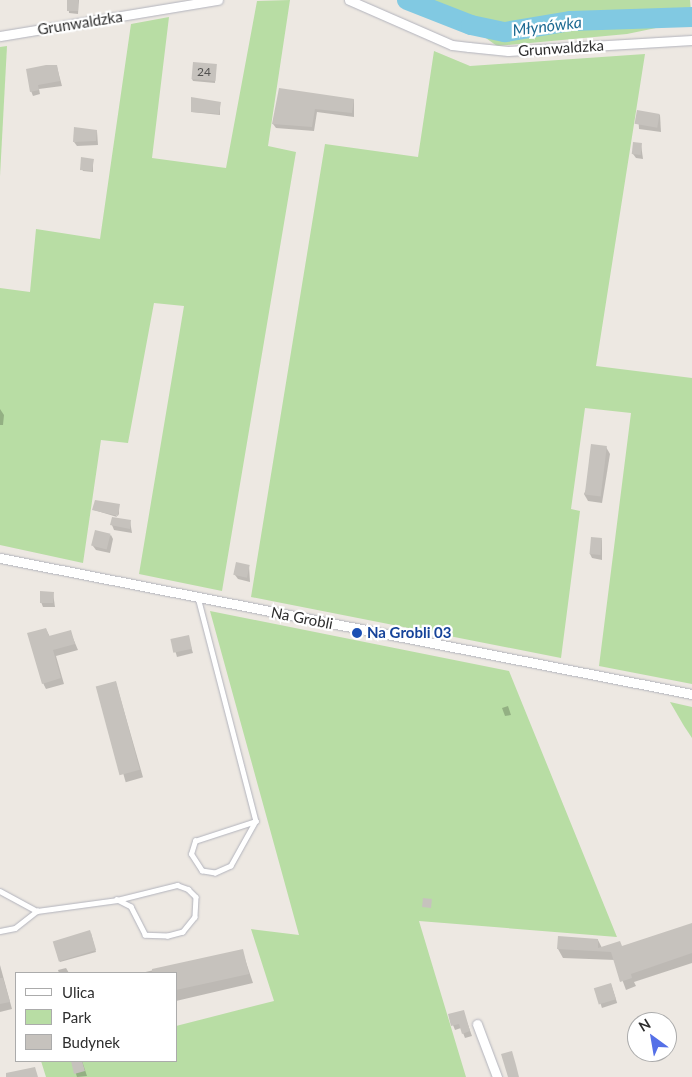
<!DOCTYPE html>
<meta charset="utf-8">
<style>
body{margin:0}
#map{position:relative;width:692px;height:1077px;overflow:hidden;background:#ede8e2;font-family:Lato,sans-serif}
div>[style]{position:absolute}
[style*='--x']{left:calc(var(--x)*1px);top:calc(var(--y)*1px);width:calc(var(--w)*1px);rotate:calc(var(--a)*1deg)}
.green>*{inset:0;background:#b8dda4}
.shadow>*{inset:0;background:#0003;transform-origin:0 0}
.river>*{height:20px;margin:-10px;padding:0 10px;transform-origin:10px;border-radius:10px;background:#81c9e2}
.building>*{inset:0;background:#c6c2bd;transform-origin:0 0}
.roads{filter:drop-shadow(0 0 1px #b2b3bc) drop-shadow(0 0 1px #b2b3bc)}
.service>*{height:4.5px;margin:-2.25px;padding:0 2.25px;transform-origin:2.25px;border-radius:2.25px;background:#fff}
.minor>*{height:9px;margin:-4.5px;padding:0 4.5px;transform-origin:4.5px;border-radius:4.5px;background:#fff}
.dots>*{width:14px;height:14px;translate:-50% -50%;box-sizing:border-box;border:2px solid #fff;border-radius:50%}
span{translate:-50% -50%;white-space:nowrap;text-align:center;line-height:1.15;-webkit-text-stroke:4.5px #fff;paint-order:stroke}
.number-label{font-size:12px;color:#535251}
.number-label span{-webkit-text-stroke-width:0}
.street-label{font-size:15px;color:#2d2d2d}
.transit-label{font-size:15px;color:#164399;font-weight:700}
.left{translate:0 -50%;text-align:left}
.water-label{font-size:16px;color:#1d6a92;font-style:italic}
.legend{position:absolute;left:15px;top:972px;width:162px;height:90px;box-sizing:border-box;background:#fff;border:1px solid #ababab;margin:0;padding:6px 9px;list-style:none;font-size:15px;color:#2d2d2d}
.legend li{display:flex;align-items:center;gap:10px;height:25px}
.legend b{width:25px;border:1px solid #ababab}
.north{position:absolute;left:627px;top:1012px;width:50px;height:50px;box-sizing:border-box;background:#fff;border:1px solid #ababab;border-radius:50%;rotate:328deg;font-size:14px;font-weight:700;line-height:20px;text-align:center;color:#2d2d2d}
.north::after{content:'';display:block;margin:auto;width:18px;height:22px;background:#5570e7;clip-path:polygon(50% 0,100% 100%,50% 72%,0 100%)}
</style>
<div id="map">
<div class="green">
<div style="clip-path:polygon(290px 0,268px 146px,296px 152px,222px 591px,139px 574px,184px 306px,154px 303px,128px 443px,101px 440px,83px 563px,0 545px,0 288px,30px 292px,36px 229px,100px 239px,131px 24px,169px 17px,152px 158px,226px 168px,257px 1px)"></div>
<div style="clip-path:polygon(427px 0,690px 0,692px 24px,680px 23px,627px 34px,497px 46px,444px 8px)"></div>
<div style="clip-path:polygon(7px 46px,0 176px,0 47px)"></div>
<div style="clip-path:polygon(434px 51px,470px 66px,645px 54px,596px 366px,692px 378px,692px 684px,599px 666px,631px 413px,585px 408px,571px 509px,580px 511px,561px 658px,251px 597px,325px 144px,418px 157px)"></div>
<div style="clip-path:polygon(210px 611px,509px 671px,617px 937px,419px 921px,466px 1077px,46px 1077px,41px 1061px,176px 1061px,176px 1026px,274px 1001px,251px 929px,299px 935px)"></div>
<div style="clip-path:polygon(670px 702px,692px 707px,692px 738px,684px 726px)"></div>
</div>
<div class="shadow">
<div style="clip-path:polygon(68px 0,79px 0,78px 14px,69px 13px)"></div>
<div style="clip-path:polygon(216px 66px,215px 83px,193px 81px,192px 79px)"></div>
<div style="clip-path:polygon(57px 67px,62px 86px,39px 89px,40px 94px,33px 96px,31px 91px)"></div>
<div style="clip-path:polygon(280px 90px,354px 100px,354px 117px,317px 112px,314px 131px,276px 128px,273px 124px)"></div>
<div style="clip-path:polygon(220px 103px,220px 115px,192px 112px)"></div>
<div style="clip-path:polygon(638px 111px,660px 115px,661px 132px,639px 129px)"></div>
<div style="clip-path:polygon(97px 131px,98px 145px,77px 146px,74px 142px)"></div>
<div style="clip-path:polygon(641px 144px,643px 159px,636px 158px,633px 154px)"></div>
<div style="clip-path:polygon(93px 160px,93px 172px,83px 171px,82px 169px)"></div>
<div style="clip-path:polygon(0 409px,4px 415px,3px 425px,0 425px)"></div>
<div style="clip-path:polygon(606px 447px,610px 454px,602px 503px,588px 501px,584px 494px)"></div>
<div style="clip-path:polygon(119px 506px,119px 515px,114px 511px,117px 517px,94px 510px)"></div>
<div style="clip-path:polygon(130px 521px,132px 533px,114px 530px,112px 525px)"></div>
<div style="clip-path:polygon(111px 535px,113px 539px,110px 553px,96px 550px,93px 546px)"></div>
<div style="clip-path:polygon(602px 539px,602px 560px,592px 558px,590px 554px)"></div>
<div style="clip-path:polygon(249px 566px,250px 582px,238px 579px,235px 575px)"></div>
<div style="clip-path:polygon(53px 593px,55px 607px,43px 607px,41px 602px)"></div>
<div style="clip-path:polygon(46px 629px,50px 637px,70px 631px,78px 650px,56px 656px,64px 684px,46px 689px,43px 683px)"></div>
<div style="clip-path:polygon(188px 637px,193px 653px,177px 657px,172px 640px)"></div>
<div style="left:116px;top:683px;width:98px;height:18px;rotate:74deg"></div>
<div style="clip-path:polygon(508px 706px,511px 715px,505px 716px,502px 708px)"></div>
<div style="clip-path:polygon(692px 924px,692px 963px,634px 982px,636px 986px,626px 990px,615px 960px,563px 958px,558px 949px,559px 938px,598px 940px,602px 948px,623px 948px)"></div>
<div style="clip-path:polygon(91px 933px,96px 952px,60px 962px,59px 960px)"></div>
<div style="clip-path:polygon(242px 950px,253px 983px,176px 1001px,176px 973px,141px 973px)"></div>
<div style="clip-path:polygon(0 965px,12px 1009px,0 1012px)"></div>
<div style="clip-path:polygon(66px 968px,69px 973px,59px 973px,58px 970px)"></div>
<div style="left:611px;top:984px;width:20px;height:16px;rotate:72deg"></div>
<div style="clip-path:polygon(463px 1011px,472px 1036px,465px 1038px,461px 1028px,455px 1030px,449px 1015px)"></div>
<div style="clip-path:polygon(72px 1061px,82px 1061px,87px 1076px,77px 1077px)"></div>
</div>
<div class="river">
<div style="--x:407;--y:0;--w:69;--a:21.3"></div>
<div style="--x:471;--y:25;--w:35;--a:12"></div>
<div style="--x:505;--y:32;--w:67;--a:-9.5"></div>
<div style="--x:571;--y:21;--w:121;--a:-1.9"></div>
</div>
<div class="building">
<div style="left:67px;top:0;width:11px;height:11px"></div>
<div style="left:193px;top:62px;width:24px;height:17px;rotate:5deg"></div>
<div style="clip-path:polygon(46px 65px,57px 65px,60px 81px,38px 85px,39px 90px,30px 92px,26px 69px)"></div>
<div style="clip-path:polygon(279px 88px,354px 99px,352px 113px,315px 109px,312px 127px,272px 124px)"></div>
<div style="clip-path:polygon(191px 97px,221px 102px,219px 114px,191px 112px)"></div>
<div style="left:637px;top:110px;width:23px;height:14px;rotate:10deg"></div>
<div style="clip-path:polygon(74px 127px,97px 130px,96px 141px,73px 142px)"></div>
<div style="left:633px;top:142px;width:9px;height:12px;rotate:6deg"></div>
<div style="clip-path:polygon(81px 157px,94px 159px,92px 171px,80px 170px)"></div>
<div style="left:591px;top:444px;width:16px;height:51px;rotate:7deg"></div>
<div style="clip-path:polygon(95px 500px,120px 504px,118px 516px,92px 510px)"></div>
<div style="clip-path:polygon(112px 517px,131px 520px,130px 529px,110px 525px)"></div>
<div style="left:95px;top:530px;width:16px;height:16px;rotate:14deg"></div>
<div style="left:591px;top:537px;width:11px;height:17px;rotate:5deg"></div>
<div style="left:236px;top:562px;width:14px;height:13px;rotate:12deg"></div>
<div style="clip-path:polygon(40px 591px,54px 592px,53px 603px,40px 603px)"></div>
<div style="clip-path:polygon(46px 628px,49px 636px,71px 630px,75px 644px,53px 650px,61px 678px,42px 684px,27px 633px)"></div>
<div style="left:189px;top:635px;width:14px;height:19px;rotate:78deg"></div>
<div style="left:116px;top:681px;width:92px;height:21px;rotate:75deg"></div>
<div style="left:423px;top:898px;width:9px;height:9px;rotate:6deg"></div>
<div style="clip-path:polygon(692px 923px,692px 953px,631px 974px,632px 978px,620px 982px,611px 952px,557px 949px,558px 936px,598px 939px,598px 948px,620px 941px,622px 946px)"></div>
<div style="left:90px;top:930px;width:21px;height:39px;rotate:73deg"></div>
<div style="clip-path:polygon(243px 949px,249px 974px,176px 990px,176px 973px,152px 973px,152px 969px)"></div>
<div style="clip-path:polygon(0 978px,3px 978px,10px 1002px,0 1004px)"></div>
<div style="left:611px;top:983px;width:17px;height:18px;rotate:73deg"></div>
<div style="clip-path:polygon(464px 1010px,470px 1031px,462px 1034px,459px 1024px,451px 1026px,448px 1014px)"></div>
<div style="clip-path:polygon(512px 1051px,516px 1065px,519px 1077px,508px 1077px,501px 1054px)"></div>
<div style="clip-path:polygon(71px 1061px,82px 1061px,85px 1071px,74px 1074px)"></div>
<div style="clip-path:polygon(35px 1067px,38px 1077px,6px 1077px,6px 1073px)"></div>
</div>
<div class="roads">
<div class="service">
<div style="--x:198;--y:597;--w:231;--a:75.5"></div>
<div style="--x:256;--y:821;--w:51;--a:119.1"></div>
<div style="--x:231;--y:866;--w:17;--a:156"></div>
<div style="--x:215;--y:873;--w:13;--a:-171"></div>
<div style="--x:202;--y:871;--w:20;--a:-123"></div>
<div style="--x:191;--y:854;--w:14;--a:-73"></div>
<div style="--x:195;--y:841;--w:64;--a:-18.2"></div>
<div style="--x:0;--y:891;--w:42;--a:28.4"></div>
<div style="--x:37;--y:911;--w:81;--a:-7.8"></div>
<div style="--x:117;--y:900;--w:62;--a:-14"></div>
<div style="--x:177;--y:885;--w:12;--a:20"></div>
<div style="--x:188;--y:889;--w:11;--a:45"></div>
<div style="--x:196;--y:897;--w:20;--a:93"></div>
<div style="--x:195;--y:917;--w:19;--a:129"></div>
<div style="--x:183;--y:932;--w:16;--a:165"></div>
<div style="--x:168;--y:936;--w:23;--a:-178"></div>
<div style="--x:145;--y:935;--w:31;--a:-117"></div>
<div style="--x:131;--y:907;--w:16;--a:-153"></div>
<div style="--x:0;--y:931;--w:15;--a:-11"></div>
<div style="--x:15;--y:928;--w:28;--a:-38"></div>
</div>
<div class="minor">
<div style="--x:349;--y:0;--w:112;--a:23.6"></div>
<div style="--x:452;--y:45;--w:17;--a:7"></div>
<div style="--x:469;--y:47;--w:39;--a:6"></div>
<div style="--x:508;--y:51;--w:184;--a:-3.4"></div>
<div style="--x:0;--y:36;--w:221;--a:-9.4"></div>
<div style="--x:0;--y:558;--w:705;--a:11.12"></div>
<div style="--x:477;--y:1024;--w:57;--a:69.3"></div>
</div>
</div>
<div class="dots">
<div style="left:357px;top:633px;background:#1a4fb4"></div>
</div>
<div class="number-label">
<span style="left:204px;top:72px">24</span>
</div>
<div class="street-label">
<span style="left:80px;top:23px;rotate:-9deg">Grunwaldzka</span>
<span style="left:561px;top:48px;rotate:-4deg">Grunwaldzka</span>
<span style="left:302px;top:618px;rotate:11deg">Na Grobli</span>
</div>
<div class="transit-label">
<span class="left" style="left:367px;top:633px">Na Grobli 03</span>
</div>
<div class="water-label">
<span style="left:547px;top:26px;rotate:-7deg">Młynówka</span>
</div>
<ul class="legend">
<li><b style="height:6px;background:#fff"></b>Ulica</li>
<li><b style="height:14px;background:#b8dda4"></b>Park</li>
<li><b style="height:14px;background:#c6c2bd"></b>Budynek</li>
</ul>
<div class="north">N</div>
</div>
